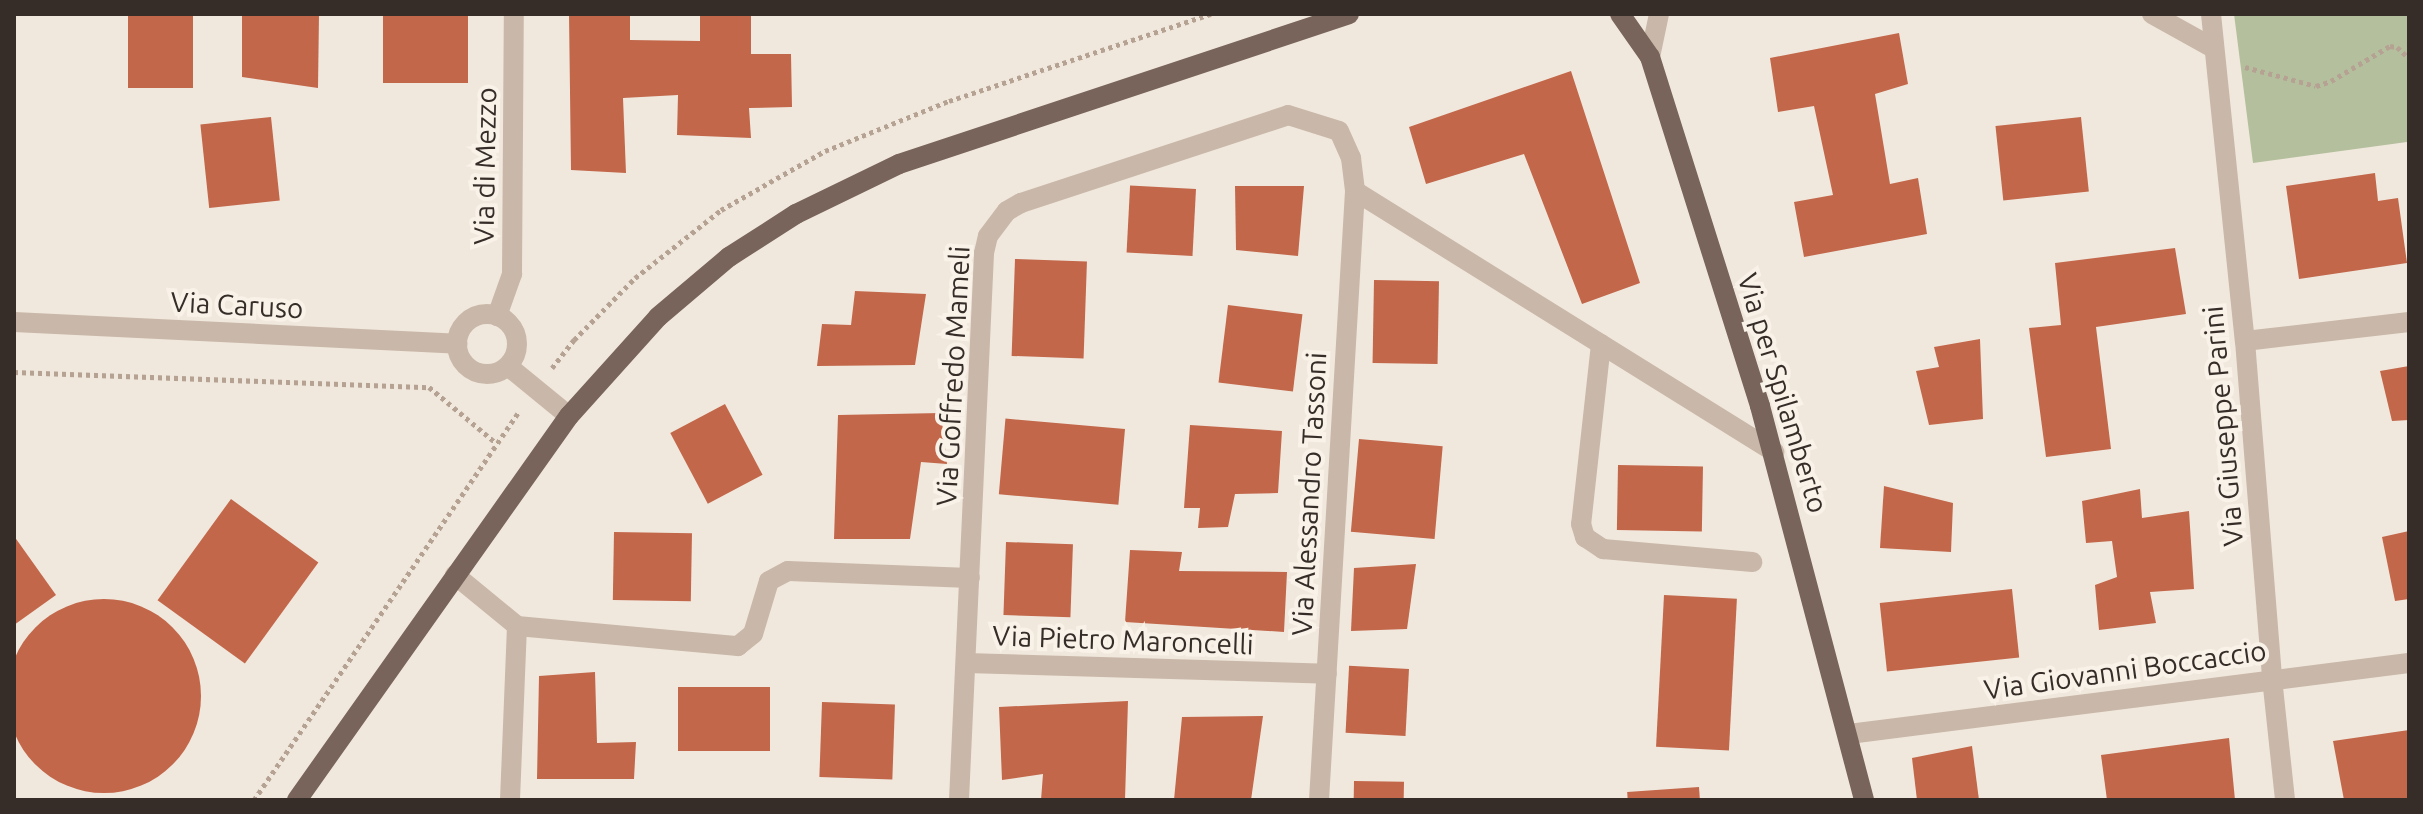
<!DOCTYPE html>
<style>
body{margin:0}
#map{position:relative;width:2423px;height:814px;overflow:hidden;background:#f1e8dd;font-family:Ubuntu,sans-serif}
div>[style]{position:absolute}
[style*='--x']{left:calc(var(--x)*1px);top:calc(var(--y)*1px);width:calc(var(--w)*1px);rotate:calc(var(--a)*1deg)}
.green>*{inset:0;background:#b4c09d}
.building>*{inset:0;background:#c2674a;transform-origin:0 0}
.round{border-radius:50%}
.path>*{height:5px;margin-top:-2.5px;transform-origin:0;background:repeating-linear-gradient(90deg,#b5a293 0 4px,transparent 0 8px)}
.minor>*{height:20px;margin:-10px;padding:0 10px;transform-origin:10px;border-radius:10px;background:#c9b8a9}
.minor>.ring{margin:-10px;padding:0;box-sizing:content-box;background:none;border:20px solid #c9b8a9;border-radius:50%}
.major>*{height:20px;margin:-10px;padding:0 10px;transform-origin:10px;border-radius:10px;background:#78645a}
span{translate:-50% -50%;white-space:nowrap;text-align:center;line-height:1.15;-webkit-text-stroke:8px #f9f2e9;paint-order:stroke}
.street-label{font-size:28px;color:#362d29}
.frame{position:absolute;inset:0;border:16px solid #362d29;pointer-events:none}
</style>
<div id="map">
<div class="green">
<div style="clip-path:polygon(2234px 14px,2409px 14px,2409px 149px,2407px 142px,2253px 163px)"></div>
</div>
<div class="building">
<div style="left:128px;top:14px;width:65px;height:74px"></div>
<div style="clip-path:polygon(242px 14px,319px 14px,318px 88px,242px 77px)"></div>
<div style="left:383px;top:14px;width:85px;height:69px"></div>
<div style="clip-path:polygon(569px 14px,630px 14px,630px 40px,700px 41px,700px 14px,751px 14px,751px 54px,791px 54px,792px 107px,749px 108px,751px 138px,677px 135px,678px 95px,623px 98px,626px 173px,571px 170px)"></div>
<div style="clip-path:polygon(1899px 33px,1908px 84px,1875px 94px,1890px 184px,1918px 178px,1927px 234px,1804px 257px,1794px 202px,1833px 195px,1814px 106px,1778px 112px,1770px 58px)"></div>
<div style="clip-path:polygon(1571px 71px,1640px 283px,1582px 304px,1524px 154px,1426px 184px,1409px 127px)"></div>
<div style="left:271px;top:117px;width:84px;height:71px;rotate:84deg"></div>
<div style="left:2081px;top:117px;width:75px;height:86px;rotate:84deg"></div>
<div style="clip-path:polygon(2375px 173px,2378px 201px,2398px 198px,2407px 263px,2299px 279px,2286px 186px)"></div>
<div style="clip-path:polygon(1235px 186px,1304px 186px,1298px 256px,1236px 250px)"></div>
<div style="left:1196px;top:189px;width:67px;height:66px;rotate:93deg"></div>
<div style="clip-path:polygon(2175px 248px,2186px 314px,2096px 327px,2111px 449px,2046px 457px,2029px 328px,2061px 325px,2055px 263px)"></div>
<div style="left:1015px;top:259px;width:72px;height:97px;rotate:2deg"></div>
<div style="left:1374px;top:280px;width:65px;height:83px;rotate:1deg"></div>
<div style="clip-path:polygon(855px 291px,926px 294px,915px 365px,817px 366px,822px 324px,851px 325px)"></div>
<div style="left:1228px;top:305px;width:75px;height:78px;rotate:7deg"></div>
<div style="clip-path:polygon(1980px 339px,1983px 419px,1929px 425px,1916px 371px,1939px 367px,1934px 347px)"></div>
<div style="clip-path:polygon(2409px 366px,2409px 420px,2392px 421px,2380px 371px)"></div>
<div style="left:725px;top:404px;width:80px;height:62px;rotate:62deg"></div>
<div style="clip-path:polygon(941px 413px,947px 464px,921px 462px,910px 539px,834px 539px,838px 415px)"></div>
<div style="clip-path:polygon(1190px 425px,1282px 431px,1278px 493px,1235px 494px,1228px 527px,1198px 528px,1200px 508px,1184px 508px)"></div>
<div style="left:1125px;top:429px;width:76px;height:120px;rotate:95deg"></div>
<div style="left:1359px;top:439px;width:84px;height:93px;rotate:5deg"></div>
<div style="left:1618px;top:465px;width:85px;height:65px;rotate:1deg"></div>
<div style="clip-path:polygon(1884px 486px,1953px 503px,1951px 552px,1880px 548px)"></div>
<div style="clip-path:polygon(2140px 489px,2142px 518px,2189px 511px,2194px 589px,2150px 592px,2156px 623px,2099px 630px,2095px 585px,2117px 577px,2112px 541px,2086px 543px,2082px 501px)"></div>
<div style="left:231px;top:499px;width:108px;height:125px;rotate:36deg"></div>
<div style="clip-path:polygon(2409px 531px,2409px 599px,2395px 601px,2382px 537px)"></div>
<div style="left:614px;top:532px;width:78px;height:68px;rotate:1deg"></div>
<div style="clip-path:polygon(14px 536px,56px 595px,14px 625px)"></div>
<div style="left:1006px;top:542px;width:67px;height:73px;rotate:2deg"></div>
<div style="clip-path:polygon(1130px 550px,1182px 552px,1179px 571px,1287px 572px,1284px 632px,1125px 622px)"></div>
<div style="clip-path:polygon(1416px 564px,1407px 629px,1351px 631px,1354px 568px)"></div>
<div style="left:2012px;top:589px;width:69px;height:133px;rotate:84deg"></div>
<div style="left:1664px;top:595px;width:73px;height:152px;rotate:3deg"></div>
<div class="round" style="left:7px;top:599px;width:194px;height:194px"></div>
<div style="left:1409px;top:669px;width:67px;height:60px;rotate:93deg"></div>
<div style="clip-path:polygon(595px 672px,597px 743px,636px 742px,634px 779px,537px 779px,539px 676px)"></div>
<div style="left:678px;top:687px;width:92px;height:64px"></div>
<div style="clip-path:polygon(1128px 701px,1125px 800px,1041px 800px,1043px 774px,1002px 780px,999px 707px)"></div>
<div style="left:822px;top:702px;width:73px;height:75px;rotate:2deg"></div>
<div style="clip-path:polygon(1263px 716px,1251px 800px,1174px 800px,1182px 717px)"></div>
<div style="clip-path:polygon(2409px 730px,2409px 799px,2344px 800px,2333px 741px)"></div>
<div style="clip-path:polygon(2229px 738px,2235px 800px,2107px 800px,2101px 755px)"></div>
<div style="clip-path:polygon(1972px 746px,1979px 800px,1917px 800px,1912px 758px)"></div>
<div style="left:1354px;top:781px;width:50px;height:19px;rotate:1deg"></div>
<div style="left:1699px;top:787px;width:13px;height:72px;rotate:86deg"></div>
</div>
<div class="path">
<div style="--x:2245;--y:67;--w:73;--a:15"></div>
<div style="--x:2316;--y:86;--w:16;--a:-18"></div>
<div style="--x:2331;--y:81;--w:69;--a:-30.7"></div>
<div style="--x:2390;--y:46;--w:7;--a:8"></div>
<div style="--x:2397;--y:47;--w:16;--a:43"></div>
<div style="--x:552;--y:368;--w:36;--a:-52"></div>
<div style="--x:574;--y:340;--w:87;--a:-45.5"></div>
<div style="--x:635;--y:278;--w:110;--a:-38.3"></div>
<div style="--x:721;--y:210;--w:120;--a:-29.6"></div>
<div style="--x:825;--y:151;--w:134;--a:-22"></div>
<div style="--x:949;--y:101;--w:276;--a:-18.4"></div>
<div style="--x:14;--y:372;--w:415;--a:2.1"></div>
<div style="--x:429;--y:387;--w:86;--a:39.8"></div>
<div style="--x:254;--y:800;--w:471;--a:-55.7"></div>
</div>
<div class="minor">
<div style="--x:2152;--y:14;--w:70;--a:29.1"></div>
<div style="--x:2211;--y:14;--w:329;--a:84.1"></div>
<div style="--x:2245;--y:341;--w:338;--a:85.4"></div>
<div style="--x:2272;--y:678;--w:123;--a:83.9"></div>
<div style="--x:1650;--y:57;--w:44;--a:-78.2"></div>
<div style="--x:1355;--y:191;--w:494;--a:31.9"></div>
<div class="ring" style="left:457px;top:314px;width:40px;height:40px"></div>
<div style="--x:497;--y:316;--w:45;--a:-70.3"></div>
<div style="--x:512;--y:274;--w:260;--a:-89.6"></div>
<div style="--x:14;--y:322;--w:444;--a:2.8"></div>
<div style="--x:2245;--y:341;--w:165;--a:-6.6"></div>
<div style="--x:1601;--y:344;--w:181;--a:96.3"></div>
<div style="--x:1581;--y:524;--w:14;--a:73"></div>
<div style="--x:1585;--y:537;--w:22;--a:34"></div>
<div style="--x:1603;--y:549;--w:150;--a:5"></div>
<div style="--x:509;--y:367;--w:77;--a:39.2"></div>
<div style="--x:455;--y:575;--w:80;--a:39.4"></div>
<div style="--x:517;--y:626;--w:222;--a:5.2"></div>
<div style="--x:738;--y:646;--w:19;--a:-39"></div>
<div style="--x:753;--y:634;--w:55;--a:-73.2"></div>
<div style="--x:769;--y:581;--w:21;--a:-28"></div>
<div style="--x:788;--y:571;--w:182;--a:2.2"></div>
<div style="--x:966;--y:663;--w:361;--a:1.7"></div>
<div style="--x:1849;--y:734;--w:564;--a:-7.23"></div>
<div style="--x:510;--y:800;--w:174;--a:-87.7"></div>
<div style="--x:959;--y:800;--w:548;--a:-87.38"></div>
<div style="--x:984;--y:253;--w:17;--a:-77"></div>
<div style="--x:988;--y:236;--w:31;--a:-53"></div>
<div style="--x:1007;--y:211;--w:16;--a:-30"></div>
<div style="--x:1021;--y:203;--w:281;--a:-18.2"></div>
<div style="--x:1288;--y:115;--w:53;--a:17.4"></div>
<div style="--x:1339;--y:131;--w:30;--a:66"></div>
<div style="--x:1351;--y:158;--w:33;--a:83"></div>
<div style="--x:1355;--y:191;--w:610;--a:93.38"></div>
</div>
<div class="major">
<div style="--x:1620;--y:14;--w:52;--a:55.1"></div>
<div style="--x:1650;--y:57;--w:366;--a:72.5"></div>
<div style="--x:1760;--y:406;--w:407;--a:75.2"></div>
<div style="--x:297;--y:800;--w:471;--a:-54.7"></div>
<div style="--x:569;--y:416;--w:133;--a:-48"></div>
<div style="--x:658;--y:317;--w:93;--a:-40.2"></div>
<div style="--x:729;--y:257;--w:80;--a:-32.7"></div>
<div style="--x:796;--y:214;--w:114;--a:-25.9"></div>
<div style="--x:899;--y:164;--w:474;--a:-18.4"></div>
</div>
<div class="street-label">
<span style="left:485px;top:166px;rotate:-89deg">Via di Mezzo</span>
<span style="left:237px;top:305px;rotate:3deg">Via Caruso</span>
<span style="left:953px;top:376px;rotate:-87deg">Via Goffredo Mameli</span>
<span style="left:1783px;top:393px;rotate:73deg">Via per Spilamberto</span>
<span style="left:2223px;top:426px;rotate:-95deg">Via Giuseppe Parini</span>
<span style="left:1309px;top:494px;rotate:-87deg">Via Alessandro Tassoni</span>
<span style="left:1123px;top:640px;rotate:2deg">Via Pietro Maroncelli</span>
<span style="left:2125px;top:670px;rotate:-8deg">Via Giovanni Boccaccio</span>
</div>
<div class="frame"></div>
</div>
